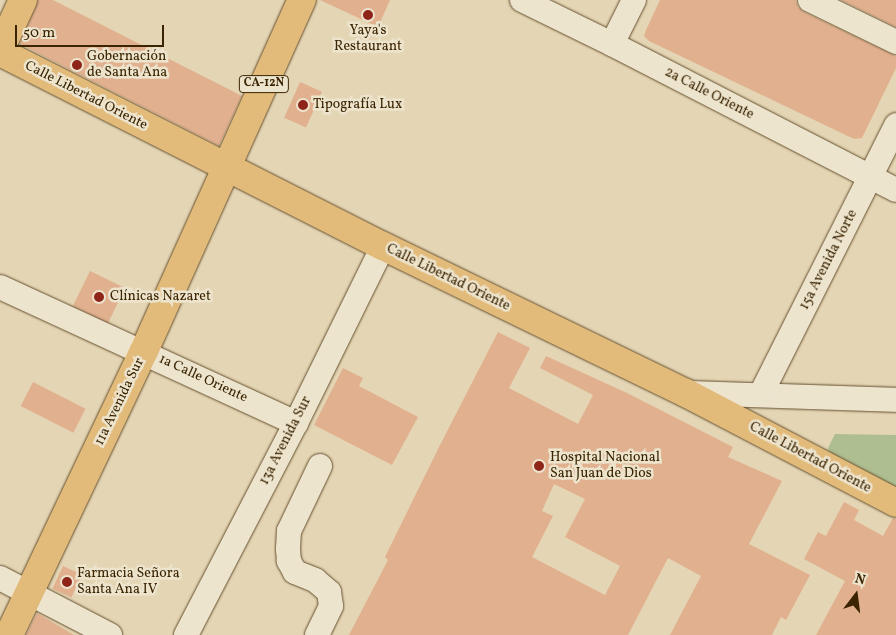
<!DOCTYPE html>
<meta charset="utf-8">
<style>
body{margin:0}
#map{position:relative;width:896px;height:635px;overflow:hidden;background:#e4d5b4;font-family:Vollkorn,serif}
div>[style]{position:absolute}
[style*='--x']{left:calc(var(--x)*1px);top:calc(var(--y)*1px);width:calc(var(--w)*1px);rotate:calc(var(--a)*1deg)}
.green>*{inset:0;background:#afbe91}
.building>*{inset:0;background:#e1b08f;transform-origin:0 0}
.roads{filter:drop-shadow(0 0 1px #65502e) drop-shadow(0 0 1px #65502e)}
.minor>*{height:24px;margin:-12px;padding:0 12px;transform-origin:12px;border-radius:12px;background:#ede4ce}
.major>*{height:28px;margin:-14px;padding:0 14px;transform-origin:14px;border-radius:14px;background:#e2ba7a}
.dots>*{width:14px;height:14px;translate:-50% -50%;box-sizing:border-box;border:2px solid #ede4ce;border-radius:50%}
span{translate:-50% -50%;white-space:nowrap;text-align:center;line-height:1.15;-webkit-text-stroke:5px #ede4ce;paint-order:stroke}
.shield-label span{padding:1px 4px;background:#ede4ce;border:1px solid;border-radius:4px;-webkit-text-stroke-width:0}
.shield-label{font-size:12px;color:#3b2401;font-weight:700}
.poi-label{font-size:14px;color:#3b2401}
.left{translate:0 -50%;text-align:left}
.street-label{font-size:14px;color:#3b2401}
.north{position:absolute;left:831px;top:570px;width:50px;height:50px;-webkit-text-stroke:4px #ede4ce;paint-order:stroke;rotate:15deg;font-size:14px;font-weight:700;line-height:20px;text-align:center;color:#3b2401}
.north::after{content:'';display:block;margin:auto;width:18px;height:22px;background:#3b2401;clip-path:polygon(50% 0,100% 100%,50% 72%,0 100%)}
.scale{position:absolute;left:15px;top:25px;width:149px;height:22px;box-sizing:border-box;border:2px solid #3b2401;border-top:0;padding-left:6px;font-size:15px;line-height:18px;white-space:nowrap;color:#3b2401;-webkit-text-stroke:4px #ede4ce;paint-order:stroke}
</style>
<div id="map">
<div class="green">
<div style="clip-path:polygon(835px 434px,896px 435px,896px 488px,829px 453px,828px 448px)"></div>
</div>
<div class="building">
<div style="clip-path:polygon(38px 0,53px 0,242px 96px,219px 146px,20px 44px)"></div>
<div style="clip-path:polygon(320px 0,390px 0,378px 27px)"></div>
<div style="clip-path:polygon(660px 0,796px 0,798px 7px,804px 12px,896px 56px,896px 68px,862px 138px,854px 139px,649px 41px,644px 36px,646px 30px)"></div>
<div style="clip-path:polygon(841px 0,896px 0,896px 27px)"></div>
<div style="left:300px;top:82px;width:24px;height:39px;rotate:24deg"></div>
<div style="left:90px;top:271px;width:39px;height:39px;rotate:26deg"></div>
<div style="clip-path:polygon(evenodd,498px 332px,530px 348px,509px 388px,578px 424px,593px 395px,540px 368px,546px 356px,627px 393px,733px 447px,728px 457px,782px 481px,749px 544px,810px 575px,786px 620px,781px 617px,772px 635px,670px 635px,701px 576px,668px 558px,628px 635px,349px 635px,388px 560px,385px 557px,439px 447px,498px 332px,554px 484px,585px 499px,565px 537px,620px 566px,605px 595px,532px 557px,553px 516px,542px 511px,554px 484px)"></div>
<div style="clip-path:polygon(343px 368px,363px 378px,359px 386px,418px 417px,392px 465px,314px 425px)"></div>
<div style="left:33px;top:382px;width:59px;height:27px;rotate:27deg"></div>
<div style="clip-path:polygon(844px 502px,859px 510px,854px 520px,883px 536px,893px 518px,896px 519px,896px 635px,816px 635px,845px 581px,804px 559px,818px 532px,826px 536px)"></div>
<div style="left:63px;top:566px;width:21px;height:25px;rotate:25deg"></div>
<div style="clip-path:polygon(37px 613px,74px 635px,26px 635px)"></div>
</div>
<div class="roads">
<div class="minor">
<div style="--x:522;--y:0;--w:100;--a:26.1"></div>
<div style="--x:612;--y:44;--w:319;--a:27.2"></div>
<div style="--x:810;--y:0;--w:96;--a:26"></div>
<div style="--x:612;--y:44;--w:49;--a:-63.4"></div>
<div style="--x:0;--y:287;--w:326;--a:24.7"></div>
<div style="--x:686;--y:393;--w:210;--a:1.9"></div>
<div style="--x:761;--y:394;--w:301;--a:-63.3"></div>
<div style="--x:0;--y:578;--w:124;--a:27.4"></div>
<div style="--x:186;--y:635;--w:239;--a:-62.6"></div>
<div style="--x:296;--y:423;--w:197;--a:-63.8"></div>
<div style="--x:317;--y:635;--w:32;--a:-64"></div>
<div style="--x:331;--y:606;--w:14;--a:-98"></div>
<div style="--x:329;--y:592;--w:18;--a:-139"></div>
<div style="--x:315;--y:580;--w:22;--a:-158"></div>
<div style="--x:295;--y:572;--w:13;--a:-119"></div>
<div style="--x:289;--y:561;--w:12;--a:-95"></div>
<div style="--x:288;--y:549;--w:18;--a:-87"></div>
<div style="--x:289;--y:531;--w:72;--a:-64.5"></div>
</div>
<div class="major">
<div style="--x:0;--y:50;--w:55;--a:-65.3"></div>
<div style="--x:0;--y:52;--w:429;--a:26.9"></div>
<div style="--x:383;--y:246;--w:337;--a:25.9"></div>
<div style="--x:686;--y:393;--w:237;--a:27.6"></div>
<div style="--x:9;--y:635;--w:314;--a:-64.6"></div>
<div style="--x:144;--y:351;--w:385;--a:-65.8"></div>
</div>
</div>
<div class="dots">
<div style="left:368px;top:15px;background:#8f2418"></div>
<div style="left:77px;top:65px;background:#8f2418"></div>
<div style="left:303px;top:105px;background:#8f2418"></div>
<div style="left:99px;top:297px;background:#8f2418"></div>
<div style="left:539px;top:466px;background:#8f2418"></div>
<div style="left:67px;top:582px;background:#8f2418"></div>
</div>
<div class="shield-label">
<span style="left:264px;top:84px">CA-12N</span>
</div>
<div class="poi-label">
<span style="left:368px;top:39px">Yaya's<br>Restaurant</span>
<span class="left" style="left:87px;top:65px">Gobernación<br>de Santa Ana</span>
<span class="left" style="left:313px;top:105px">Tipografía Lux</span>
<span class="left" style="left:110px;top:297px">Clínicas Nazaret</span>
<span class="left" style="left:550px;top:466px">Hospital Nacional<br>San Juan de Dios</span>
<span class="left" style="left:77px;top:582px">Farmacia Señora<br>Santa Ana IV</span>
</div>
<div class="street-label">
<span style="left:709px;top:94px;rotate:27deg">2a Calle Oriente</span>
<span style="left:86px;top:96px;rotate:27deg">Calle Libertad Oriente</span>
<span style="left:829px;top:260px;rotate:-63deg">15a Avenida Norte</span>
<span style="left:448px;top:278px;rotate:26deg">Calle Libertad Oriente</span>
<span style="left:203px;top:379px;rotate:25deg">1a Calle Oriente</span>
<span style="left:120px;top:402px;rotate:-64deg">11a Avenida Sur</span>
<span style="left:286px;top:441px;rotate:-63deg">13a Avenida Sur</span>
<span style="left:810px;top:458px;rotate:28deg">Calle Libertad Oriente</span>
</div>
<div class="north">N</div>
<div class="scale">50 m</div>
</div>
